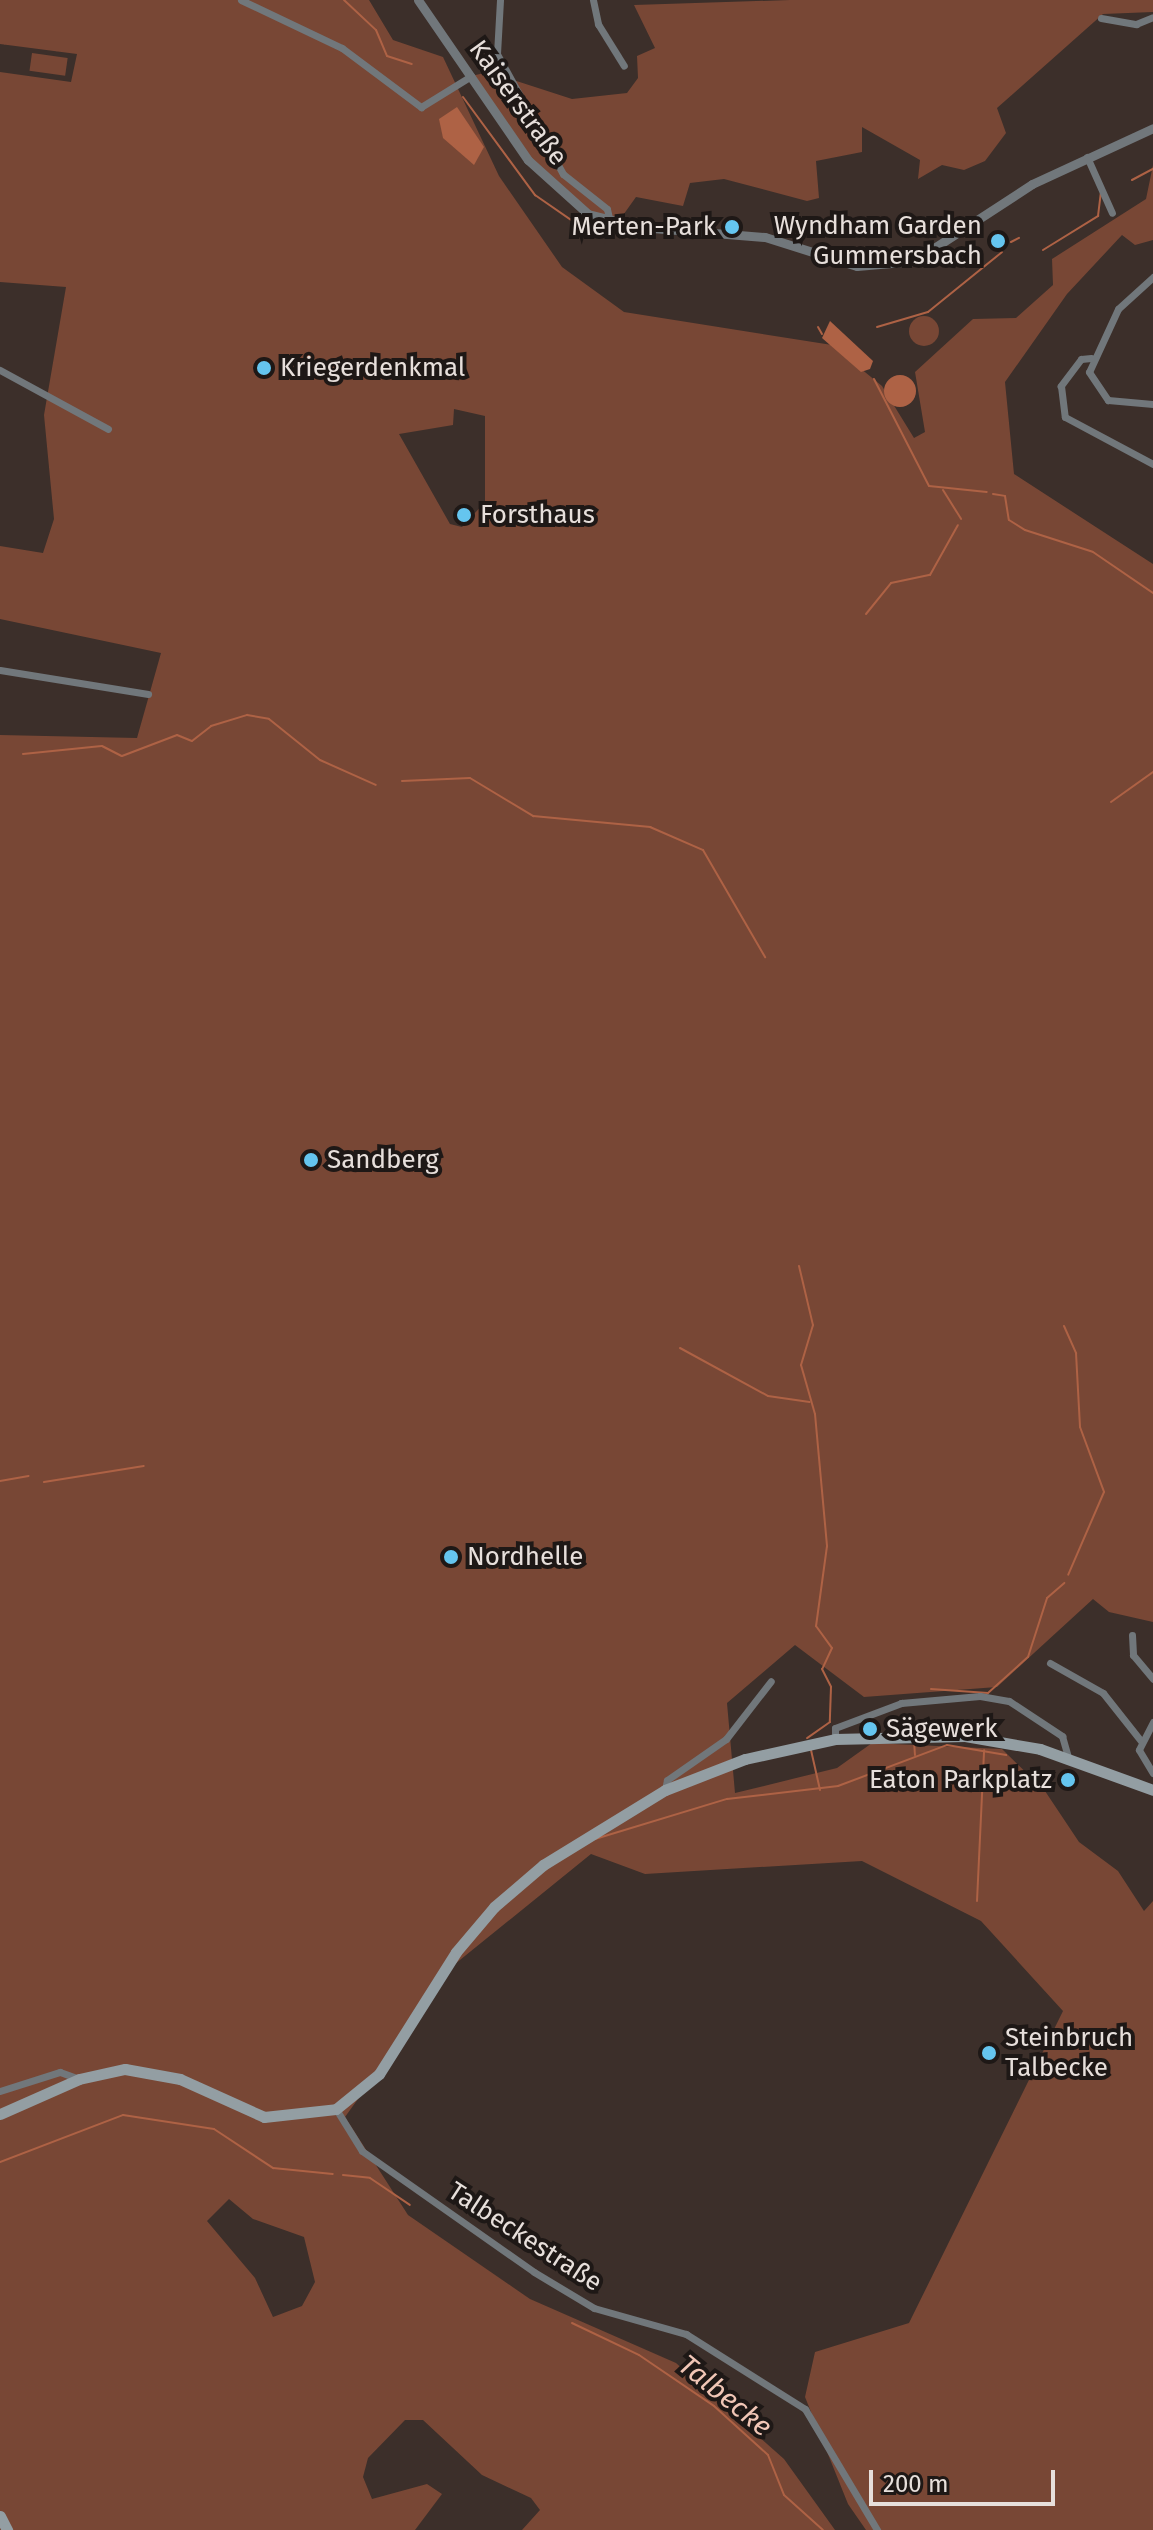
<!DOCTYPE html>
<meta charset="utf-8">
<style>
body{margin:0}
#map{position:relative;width:1153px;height:2530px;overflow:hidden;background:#3c2f2a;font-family:"Fira Sans",sans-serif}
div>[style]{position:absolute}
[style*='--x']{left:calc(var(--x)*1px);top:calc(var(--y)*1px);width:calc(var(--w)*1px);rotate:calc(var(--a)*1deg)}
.green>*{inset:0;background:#784735;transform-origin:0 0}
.round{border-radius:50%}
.water>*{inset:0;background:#ae6245}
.stream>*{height:2px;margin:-1px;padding:0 1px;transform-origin:1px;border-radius:1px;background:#ae6245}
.minor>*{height:7px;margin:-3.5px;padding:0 3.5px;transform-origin:3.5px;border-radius:3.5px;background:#71777b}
.tertiary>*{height:9px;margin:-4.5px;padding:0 4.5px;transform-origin:4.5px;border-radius:4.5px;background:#71777b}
.secondary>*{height:11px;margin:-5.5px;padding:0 5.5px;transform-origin:5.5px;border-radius:5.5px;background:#939ea3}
.dots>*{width:22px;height:22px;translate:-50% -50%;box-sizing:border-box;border:4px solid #1e1816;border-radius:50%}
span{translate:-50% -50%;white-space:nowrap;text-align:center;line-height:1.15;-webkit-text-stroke:8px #1e1816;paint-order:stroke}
.street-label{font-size:26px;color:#e7dfdb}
.poi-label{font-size:26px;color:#e7dfdb}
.right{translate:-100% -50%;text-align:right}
.left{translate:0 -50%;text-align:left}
.water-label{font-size:28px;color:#f1c6b6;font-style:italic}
.scale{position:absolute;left:869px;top:2470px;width:186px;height:36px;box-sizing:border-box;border:4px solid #e7dfdb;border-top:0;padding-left:10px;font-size:24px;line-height:28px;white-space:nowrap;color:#e7dfdb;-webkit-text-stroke:6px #1e1816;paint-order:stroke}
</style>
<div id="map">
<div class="green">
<div style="clip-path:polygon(evenodd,0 0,369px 0,393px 40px,443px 57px,499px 176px,562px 267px,624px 312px,832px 345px,882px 386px,914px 438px,925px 432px,915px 372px,973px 319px,1016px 318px,1053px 285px,1052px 259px,1146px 199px,1153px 165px,1153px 240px,1135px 245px,1122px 235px,1067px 294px,1005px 382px,1014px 474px,1153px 564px,1153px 1622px,1109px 1612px,1093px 1599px,997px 1687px,864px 1697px,795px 1645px,727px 1703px,735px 1793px,837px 1768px,872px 1743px,1002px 1749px,1045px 1791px,1079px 1842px,1118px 1871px,1144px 1911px,1153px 1901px,1153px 2530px,866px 2530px,848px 2504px,805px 2397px,815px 2352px,909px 2323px,1063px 2011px,981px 1921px,862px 1861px,645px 1874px,591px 1854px,455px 1964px,345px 2117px,408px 2215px,530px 2299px,676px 2363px,784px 2459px,835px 2530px,522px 2530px,540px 2510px,531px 2498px,482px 2475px,423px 2420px,405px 2420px,368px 2458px,363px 2477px,372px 2499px,427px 2484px,442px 2494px,415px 2530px,0 2530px,0 735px,137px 738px,161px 653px,0 619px,0 546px,43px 553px,54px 519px,44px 415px,66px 287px,0 282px,0 72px,71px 82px,77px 54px,0 44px,0 0,454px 409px,485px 416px,485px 502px,462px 527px,450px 524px,399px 434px,453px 425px,454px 409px,0 0,229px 2199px,253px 2219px,304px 2237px,315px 2282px,302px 2306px,273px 2317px,255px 2278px,207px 2221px,229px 2199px)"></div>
<div style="clip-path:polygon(790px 0,1153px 0,1153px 12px,1103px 14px,997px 108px,1006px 133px,985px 161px,964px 170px,942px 165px,918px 179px,920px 160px,862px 127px,862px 152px,816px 161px,819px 198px,807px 201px,724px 179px,690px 183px,683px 206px,636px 197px,621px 218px,588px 214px,547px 181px,471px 76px,489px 72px,572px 99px,627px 93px,638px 78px,637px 56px,655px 48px,634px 5px)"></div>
<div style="left:32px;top:53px;width:36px;height:18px;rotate:8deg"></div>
<div class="round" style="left:909px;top:316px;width:30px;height:30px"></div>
</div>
<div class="water">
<div style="clip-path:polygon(457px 107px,484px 147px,474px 165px,443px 138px,439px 119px)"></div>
<div style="clip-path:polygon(830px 321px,873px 361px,870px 369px,861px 372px,822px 338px)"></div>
<div class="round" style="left:884px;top:375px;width:32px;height:32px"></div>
</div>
<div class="stream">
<div style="--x:344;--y:0;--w:44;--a:43.2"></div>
<div style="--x:376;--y:30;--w:28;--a:67"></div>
<div style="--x:387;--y:56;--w:26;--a:18"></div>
<div style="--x:463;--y:97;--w:122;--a:53.7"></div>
<div style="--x:535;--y:195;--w:63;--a:34.7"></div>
<div style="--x:1132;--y:180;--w:24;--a:-28"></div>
<div style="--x:1011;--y:242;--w:9;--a:-27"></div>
<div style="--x:1043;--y:250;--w:65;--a:-31.7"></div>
<div style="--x:1098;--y:216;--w:23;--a:-83"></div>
<div style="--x:818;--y:327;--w:8;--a:60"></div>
<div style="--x:877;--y:327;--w:53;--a:-16.4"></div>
<div style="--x:928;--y:312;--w:95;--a:-39"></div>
<div style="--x:874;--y:379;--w:120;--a:62.8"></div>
<div style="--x:929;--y:486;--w:58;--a:5.9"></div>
<div style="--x:943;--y:490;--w:34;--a:58"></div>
<div style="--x:993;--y:494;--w:12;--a:9"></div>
<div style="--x:1005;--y:496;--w:24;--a:81"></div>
<div style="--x:1009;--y:520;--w:19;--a:32"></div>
<div style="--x:1025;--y:530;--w:71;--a:17.9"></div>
<div style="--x:1093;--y:552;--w:73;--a:34.3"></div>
<div style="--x:866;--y:614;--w:40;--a:-51"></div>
<div style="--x:891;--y:583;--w:40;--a:-12"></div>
<div style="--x:930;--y:575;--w:57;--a:-60.8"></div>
<div style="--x:23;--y:754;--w:79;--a:-5.8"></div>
<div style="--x:102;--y:746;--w:22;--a:27"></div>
<div style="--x:122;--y:756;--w:59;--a:-20.9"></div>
<div style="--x:177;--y:735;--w:16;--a:22"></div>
<div style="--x:192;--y:741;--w:24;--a:-38"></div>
<div style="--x:211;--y:726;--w:38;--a:-17"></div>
<div style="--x:247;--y:715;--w:22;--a:10"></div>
<div style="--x:269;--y:719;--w:65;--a:38.8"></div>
<div style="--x:320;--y:760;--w:61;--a:24.1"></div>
<div style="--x:402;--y:781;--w:68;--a:-2.5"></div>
<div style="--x:470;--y:778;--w:74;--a:31.1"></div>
<div style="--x:533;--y:816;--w:118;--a:5.4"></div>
<div style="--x:650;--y:827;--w:58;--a:23.5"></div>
<div style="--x:703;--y:850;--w:124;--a:59.9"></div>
<div style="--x:1111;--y:802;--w:52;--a:-35.5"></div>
<div style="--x:799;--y:1266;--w:61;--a:76.7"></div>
<div style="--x:813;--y:1325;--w:42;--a:106.7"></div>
<div style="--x:801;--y:1365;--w:51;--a:74.1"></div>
<div style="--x:815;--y:1414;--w:133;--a:84.8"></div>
<div style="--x:827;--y:1546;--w:81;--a:97.8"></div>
<div style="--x:816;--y:1626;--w:27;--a:54"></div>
<div style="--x:832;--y:1648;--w:23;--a:115"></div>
<div style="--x:822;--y:1669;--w:20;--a:63"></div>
<div style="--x:831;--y:1687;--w:35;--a:92"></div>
<div style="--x:830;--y:1722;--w:28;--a:145"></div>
<div style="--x:1064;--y:1326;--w:30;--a:66"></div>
<div style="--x:1076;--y:1353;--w:74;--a:86.9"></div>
<div style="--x:1080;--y:1427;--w:69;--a:69.7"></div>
<div style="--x:1104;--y:1492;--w:90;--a:113.4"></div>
<div style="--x:680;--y:1348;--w:100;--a:28.6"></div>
<div style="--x:768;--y:1396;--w:42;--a:8.1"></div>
<div style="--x:0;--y:1481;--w:29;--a:-10"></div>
<div style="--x:44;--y:1482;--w:101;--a:-9.1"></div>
<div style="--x:931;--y:1689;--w:57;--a:4"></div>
<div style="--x:988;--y:1693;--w:54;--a:-42"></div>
<div style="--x:1028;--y:1657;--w:62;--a:-72.1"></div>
<div style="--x:1047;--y:1598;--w:23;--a:-41"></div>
<div style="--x:914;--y:1741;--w:14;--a:86"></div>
<div style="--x:811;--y:1750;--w:41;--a:77.3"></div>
<div style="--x:595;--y:1839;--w:138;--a:-16.9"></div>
<div style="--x:727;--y:1799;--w:112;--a:-6.7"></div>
<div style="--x:838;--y:1786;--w:116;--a:-20.6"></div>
<div style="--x:947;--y:1745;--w:60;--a:9.6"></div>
<div style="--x:977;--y:1901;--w:151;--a:-87.3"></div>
<div style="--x:0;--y:2162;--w:132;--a:-20.9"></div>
<div style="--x:123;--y:2115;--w:92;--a:8.7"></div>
<div style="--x:214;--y:2129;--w:71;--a:33.5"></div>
<div style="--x:273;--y:2168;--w:60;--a:5.7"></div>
<div style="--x:343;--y:2175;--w:27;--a:6"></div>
<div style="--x:370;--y:2178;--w:48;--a:34"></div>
<div style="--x:572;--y:2323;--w:74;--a:25.5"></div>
<div style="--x:639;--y:2355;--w:91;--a:34.2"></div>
<div style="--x:714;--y:2406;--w:73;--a:42.2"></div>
<div style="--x:768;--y:2455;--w:43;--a:68.2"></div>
<div style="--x:784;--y:2495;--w:52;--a:41.9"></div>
</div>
<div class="minor">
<div style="--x:241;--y:0;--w:112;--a:25.4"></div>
<div style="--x:342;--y:48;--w:99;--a:36.8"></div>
<div style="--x:421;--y:107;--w:59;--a:-31.8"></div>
<div style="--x:500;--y:0;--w:54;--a:93.2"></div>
<div style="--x:497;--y:54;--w:137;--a:61.2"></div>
<div style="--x:563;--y:174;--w:56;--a:38.5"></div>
<div style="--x:607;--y:209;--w:13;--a:77"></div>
<div style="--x:593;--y:0;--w:25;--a:78"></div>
<div style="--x:598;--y:24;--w:49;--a:58.2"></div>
<div style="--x:1101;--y:18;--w:36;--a:10"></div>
<div style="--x:1136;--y:24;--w:18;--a:-22"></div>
<div style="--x:1087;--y:157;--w:61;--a:65.9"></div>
<div style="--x:1153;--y:277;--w:47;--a:137.6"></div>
<div style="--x:1118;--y:309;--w:69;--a:114.7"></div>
<div style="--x:1089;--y:372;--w:34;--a:56"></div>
<div style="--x:1108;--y:400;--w:45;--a:5.1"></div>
<div style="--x:1091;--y:358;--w:10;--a:174"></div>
<div style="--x:1081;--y:359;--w:34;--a:127"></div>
<div style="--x:1061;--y:386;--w:31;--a:83"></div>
<div style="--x:1065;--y:417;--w:100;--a:28.1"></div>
<div style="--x:0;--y:370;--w:123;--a:28.6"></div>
<div style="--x:0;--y:670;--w:150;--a:9.2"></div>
<div style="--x:1132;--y:1635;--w:20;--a:87"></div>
<div style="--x:1133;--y:1655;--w:31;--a:50"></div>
<div style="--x:1050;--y:1663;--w:61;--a:29.5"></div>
<div style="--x:1103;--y:1693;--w:61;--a:51.6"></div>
<div style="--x:1153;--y:1722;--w:31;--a:117"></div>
<div style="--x:1139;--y:1750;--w:27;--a:59"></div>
<div style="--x:835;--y:1739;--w:11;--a:-90"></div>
<div style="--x:835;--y:1728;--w:71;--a:-20.7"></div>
<div style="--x:901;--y:1703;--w:79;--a:-5.1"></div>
<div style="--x:980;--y:1696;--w:29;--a:10"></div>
<div style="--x:1009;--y:1701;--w:64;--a:33.4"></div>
<div style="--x:1062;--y:1736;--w:22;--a:74"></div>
<div style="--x:665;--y:1790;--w:10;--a:-79"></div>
<div style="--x:667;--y:1780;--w:72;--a:-34.8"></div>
<div style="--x:726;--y:1739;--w:73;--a:-52.2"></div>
<div style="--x:0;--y:2091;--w:63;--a:-17.6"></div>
<div style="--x:60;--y:2072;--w:20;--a:20"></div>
<div style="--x:336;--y:2109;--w:49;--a:58.2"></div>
<div style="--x:362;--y:2151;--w:210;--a:35.1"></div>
<div style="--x:534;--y:2272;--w:70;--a:31"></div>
<div style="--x:594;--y:2308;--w:96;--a:15.8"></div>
<div style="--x:686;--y:2334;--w:141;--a:32.2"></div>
<div style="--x:805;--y:2409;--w:141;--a:59.2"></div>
</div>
<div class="tertiary">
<div style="--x:418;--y:0;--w:194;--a:55.5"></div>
<div style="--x:528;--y:160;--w:81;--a:42"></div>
<div style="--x:588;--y:214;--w:54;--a:14"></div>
<div style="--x:640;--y:227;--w:125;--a:4.6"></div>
<div style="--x:765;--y:237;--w:96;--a:17.5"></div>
<div style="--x:857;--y:266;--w:57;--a:-5"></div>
<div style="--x:914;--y:261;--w:141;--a:-33.1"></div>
<div style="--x:1032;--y:184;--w:133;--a:-24.8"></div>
</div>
<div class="secondary">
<div style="--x:0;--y:2114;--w:86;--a:-23.9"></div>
<div style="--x:79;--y:2079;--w:47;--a:-12.3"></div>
<div style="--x:125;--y:2069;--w:56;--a:10.3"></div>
<div style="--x:180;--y:2079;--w:92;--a:24.3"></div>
<div style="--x:264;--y:2117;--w:72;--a:-6.3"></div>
<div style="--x:336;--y:2109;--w:55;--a:-39.1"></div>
<div style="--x:379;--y:2074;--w:144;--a:-57.7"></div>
<div style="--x:456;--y:1952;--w:59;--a:-49.8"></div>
<div style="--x:494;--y:1907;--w:65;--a:-40.6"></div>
<div style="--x:543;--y:1865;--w:143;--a:-31.6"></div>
<div style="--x:665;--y:1790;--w:86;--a:-21.2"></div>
<div style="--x:745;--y:1759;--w:92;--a:-12.5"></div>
<div style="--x:835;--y:1739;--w:130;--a:-1.3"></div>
<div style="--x:965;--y:1736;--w:76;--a:9.8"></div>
<div style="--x:1040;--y:1749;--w:120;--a:19.9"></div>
<div style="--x:0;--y:2516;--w:16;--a:63"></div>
</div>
<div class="dots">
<div style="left:732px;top:227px;background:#65c5ef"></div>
<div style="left:998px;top:241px;background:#65c5ef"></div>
<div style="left:264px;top:368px;background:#65c5ef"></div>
<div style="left:464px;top:515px;background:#65c5ef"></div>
<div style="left:311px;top:1160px;background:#65c5ef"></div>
<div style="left:451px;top:1557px;background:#65c5ef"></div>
<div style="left:870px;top:1729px;background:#65c5ef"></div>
<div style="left:1068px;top:1780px;background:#65c5ef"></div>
<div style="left:989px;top:2053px;background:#65c5ef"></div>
</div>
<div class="street-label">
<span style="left:518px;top:103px;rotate:54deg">Kaiserstraße</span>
<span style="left:525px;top:2237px;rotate:33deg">Talbeckestraße</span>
</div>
<div class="poi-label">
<span class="right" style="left:982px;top:241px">Wyndham Garden<br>Gummersbach</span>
<span class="right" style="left:716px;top:227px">Merten-Park</span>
<span class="left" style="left:280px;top:368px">Kriegerdenkmal</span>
<span class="left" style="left:480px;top:515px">Forsthaus</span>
<span class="left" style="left:327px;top:1160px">Sandberg</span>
<span class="left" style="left:467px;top:1557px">Nordhelle</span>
<span class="left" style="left:886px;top:1729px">Sägewerk</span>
<span class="right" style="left:1052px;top:1780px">Eaton Parkplatz</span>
<span class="left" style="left:1005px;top:2053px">Steinbruch<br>Talbecke</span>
</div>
<div class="water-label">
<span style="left:725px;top:2396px;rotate:39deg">Talbecke</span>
</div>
<div class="scale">200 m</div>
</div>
